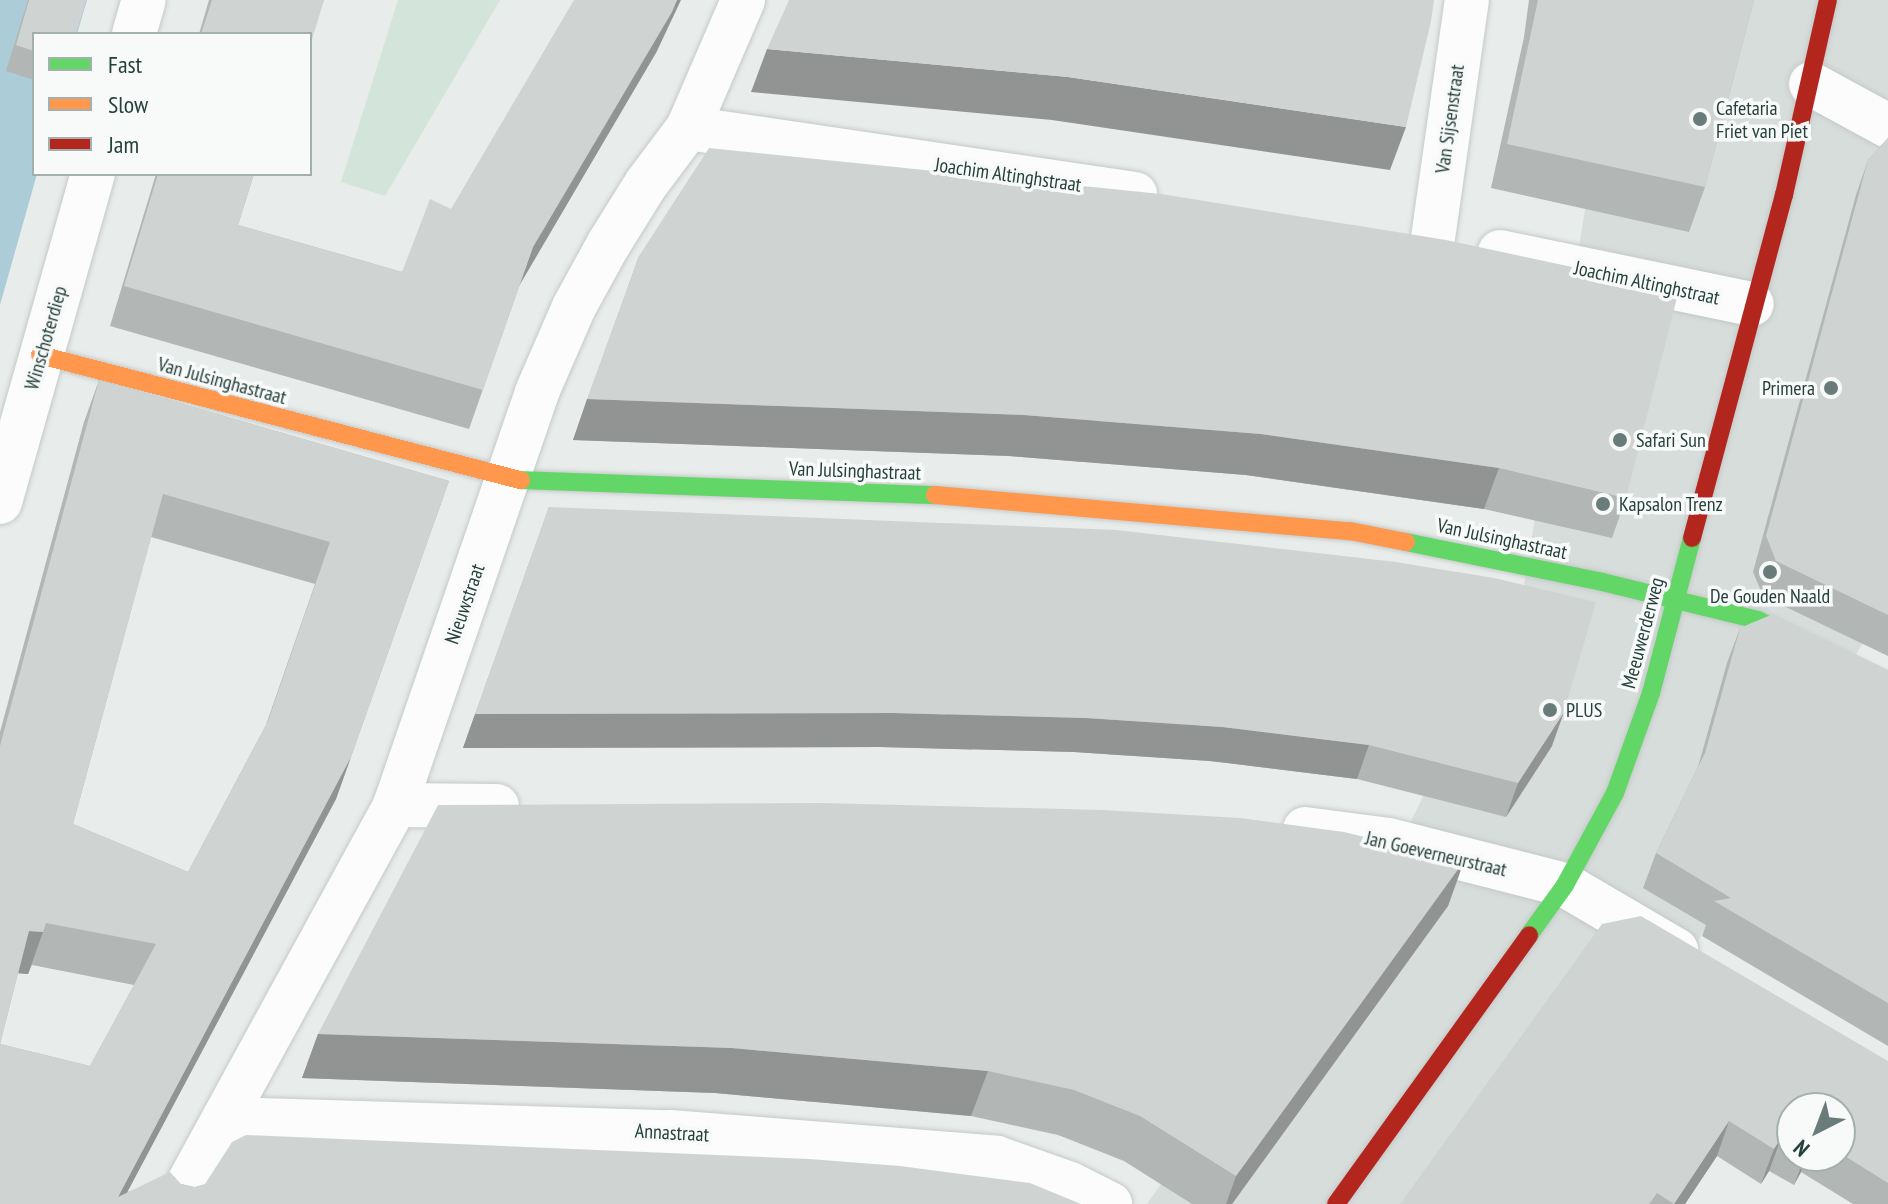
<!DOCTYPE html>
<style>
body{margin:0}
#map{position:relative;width:1888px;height:1204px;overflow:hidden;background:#e8eceb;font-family:"PT Sans Narrow",sans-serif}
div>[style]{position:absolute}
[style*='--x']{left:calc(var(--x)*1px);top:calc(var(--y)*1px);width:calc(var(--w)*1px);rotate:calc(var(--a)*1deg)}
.built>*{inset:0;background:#d6dddb}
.green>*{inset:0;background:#d3e4da}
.water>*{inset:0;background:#acccd7}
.roads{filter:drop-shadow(0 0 2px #c5c9c8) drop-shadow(0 0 2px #c5c9c8)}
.street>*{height:44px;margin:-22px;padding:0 22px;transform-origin:22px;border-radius:22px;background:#fcfcfc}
.fast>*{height:18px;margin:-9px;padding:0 9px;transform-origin:9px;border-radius:9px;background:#63d668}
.slow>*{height:18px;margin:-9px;padding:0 9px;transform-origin:9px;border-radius:9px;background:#ff974d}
.jam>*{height:18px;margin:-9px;padding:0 9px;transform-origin:9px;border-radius:9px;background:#b3261e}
.wall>*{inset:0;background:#b2b6b5}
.shaded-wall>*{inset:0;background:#919493}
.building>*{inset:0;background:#cfd4d2}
.dots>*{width:22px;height:22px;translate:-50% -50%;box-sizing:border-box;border:4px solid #f7faf9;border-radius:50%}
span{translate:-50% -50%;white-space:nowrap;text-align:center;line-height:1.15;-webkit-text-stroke:7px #f7faf9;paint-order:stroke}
.poi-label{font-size:20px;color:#26403c}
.left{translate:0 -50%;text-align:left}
.right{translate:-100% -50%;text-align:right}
.street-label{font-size:20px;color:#26403c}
.legend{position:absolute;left:32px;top:32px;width:280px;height:144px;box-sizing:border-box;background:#f7faf9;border:2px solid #a3b0ad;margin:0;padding:10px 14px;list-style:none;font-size:24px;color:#26403c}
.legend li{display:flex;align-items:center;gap:16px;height:40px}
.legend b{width:40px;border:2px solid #a3b0ad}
.north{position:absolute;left:1776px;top:1092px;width:80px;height:80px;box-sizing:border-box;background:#f7faf9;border:2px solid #a3b0ad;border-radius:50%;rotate:222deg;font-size:22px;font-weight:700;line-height:32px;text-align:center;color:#26403c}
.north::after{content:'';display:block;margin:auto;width:28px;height:36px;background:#6a7c79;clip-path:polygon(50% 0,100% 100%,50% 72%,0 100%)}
</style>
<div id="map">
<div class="built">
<div style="clip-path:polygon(1619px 0,1888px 0,1888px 597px,1613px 1095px,1533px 1204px,1147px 1204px,1391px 862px,1523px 592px)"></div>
</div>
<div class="green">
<div style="clip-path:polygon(398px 0,500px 0,385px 196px,341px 182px)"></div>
</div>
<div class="water">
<div style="clip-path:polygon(0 0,87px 0,77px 34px,34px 34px,37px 174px,0 305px)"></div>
</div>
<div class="roads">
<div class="street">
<div style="--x:134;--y:34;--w:35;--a:-74"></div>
<div style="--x:1811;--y:84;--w:88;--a:28.6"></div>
<div style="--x:688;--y:128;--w:452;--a:8.4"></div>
<div style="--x:1433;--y:238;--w:240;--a:-81.9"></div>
<div style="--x:1500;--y:252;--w:257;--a:11.7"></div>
<div style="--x:0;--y:502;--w:341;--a:-74.2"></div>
<div style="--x:395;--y:805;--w:102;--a:0.6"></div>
<div style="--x:1305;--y:829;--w:85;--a:7.5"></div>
<div style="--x:1389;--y:840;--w:182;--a:14.3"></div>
<div style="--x:1565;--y:885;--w:129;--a:30.4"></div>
<div style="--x:224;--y:1119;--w:446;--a:1.7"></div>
<div style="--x:670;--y:1132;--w:328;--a:4.5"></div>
<div style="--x:997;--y:1158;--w:77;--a:19.6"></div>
<div style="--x:1070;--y:1184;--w:45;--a:26.6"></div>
<div style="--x:177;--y:1204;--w:455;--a:-61.3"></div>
<div style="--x:395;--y:805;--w:437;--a:-71"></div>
<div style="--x:537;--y:392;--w:93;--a:-66.5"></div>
<div style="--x:574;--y:307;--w:71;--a:-61.3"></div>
<div style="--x:608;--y:245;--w:72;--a:-58.1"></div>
<div style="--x:646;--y:184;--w:70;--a:-53.1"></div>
<div style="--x:688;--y:128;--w:139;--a:-66.7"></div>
</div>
<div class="fast">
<div style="--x:521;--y:480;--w:414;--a:2.1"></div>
<div style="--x:1406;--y:542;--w:200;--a:11.5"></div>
<div style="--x:1602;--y:582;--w:161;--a:13.7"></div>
<div style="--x:1758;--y:620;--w:145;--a:26.2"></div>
<div style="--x:1529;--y:935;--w:62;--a:-54.2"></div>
<div style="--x:1565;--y:885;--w:105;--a:-61.5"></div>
<div style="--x:1615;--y:793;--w:106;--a:-70.2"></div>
<div style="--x:1651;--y:693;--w:160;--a:-75.2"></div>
</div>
<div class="slow">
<div style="--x:40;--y:355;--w:497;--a:14.6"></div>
<div style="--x:935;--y:495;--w:417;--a:5"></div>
<div style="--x:1350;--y:531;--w:57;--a:11.1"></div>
</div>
<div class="jam">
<div style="--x:1692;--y:538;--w:355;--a:-75"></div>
<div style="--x:1784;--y:195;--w:200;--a:-77.3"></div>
<div style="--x:1336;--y:1204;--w:331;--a:-54.3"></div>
</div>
</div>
<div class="wall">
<div style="clip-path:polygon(28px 0,86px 0,34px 34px,34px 80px,6px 71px)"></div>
<div style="clip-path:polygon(209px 0,324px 0,310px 34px,199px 34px)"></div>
<div style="clip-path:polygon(1529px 0,1754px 0,1705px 187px,1689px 232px,1491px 188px,1524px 37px)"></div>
<div style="clip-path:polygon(657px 51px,520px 284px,469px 429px,110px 326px,156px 174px,254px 174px,238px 225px,402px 272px,451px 209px)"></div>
<div style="clip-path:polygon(1888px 138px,1888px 656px,1763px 596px,1753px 572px,1856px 195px,1868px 160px)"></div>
<div style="clip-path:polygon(639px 256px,1626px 498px,1612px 538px,1484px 509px,1246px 475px,1009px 456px,573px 440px)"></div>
<div style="clip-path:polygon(evenodd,99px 380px,449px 481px,336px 799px,127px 1192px,181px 1184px,194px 1187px,0 1204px,0 732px,84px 422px,99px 380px,151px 537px,315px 584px,266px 725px,188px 872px,73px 824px,151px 537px,99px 380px,32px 965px,134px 985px,90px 1066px,0 1044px,18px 973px,28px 974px,32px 965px)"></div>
<div style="clip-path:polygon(549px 507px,1552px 746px,1506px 817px,1357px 779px,1210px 761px,1074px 752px,880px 747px,463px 748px)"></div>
<div style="clip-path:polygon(1740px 628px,1888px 670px,1888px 1046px,1702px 936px,1706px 925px,1643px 888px,1656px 853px,1698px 767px,1727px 663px)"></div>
<div style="clip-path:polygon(1464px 861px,1448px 906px,1232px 1204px,1192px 1204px,1124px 1161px,1058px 1135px,971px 1116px,715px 1093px,302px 1078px,318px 1034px)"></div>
<div style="clip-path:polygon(evenodd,1888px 1061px,1888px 1204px,1853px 1204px,1801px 1172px,1794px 1185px,1769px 1171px,1761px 1184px,1717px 1156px,1685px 1204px,1400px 1204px,1888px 1061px,1792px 1108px,1840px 1108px,1840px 1156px,1792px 1156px,1792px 1108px)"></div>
</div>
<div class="shaded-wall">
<div style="clip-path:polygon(677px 0,681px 0,657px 51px,519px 286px,533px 247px)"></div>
<div style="clip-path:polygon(767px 49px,1068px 77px,1406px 127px,1390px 170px,1052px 120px,751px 92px)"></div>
<div style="clip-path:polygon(587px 399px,1024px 415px,1261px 434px,1499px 468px,1484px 509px,1246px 475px,1009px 456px,573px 440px)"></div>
<div style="clip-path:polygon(1564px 712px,1552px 746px,1506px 817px,1518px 783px)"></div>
<div style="clip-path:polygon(893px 713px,1086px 718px,1222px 727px,1369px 745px,1357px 779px,1210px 761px,1074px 752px,880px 747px,463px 748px,475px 714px)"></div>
<div style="clip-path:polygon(351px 757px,336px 799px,121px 1204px,118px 1197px)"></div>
<div style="clip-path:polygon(1464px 861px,1448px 906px,1232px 1204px,1226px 1204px,1236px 1176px)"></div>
<div style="clip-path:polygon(29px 931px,43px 932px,28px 974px,14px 973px)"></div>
<div style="clip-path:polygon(318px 1034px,732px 1048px,988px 1071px,971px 1116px,715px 1093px,302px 1078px)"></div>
<div style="clip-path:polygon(1729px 1121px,1717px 1156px,1685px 1204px,1674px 1204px)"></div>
<div style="clip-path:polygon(1782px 1136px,1769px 1171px,1761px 1184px,1774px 1149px)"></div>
<div style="clip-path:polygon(1805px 1156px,1807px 1156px,1801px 1172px,1794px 1185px)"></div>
</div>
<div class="building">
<div style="clip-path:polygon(29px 0,86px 0,76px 34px,34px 34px,34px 51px,16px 45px)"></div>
<div style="clip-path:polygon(212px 0,324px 0,310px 46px,310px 34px,201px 34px)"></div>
<div style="clip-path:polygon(574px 0,677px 0,672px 12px,533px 247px,483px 390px,124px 286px,158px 174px,254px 174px,238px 225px,402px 272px,430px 199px,451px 209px)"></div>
<div style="clip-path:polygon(789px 0,1434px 0,1431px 21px,1406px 127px,1068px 77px,767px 49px)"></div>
<div style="clip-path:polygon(1538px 0,1754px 0,1705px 187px,1507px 144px)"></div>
<div style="clip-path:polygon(1888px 138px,1888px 615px,1776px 561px,1766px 536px,1868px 160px)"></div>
<div style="clip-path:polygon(709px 148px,1161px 194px,1446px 240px,1679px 290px,1626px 498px,1499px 468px,1261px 434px,1024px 415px,587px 399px,639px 256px)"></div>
<div style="clip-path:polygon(evenodd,99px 380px,449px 481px,351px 757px,118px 1197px,170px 1172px,181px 1184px,194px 1187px,205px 1184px,232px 1142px,246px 1135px,809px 1159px,900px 1166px,1030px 1183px,1081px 1204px,0 1204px,0 746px,99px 380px,163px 494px,330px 542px,268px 721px,188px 872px,73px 824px,163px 494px,99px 380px,46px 923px,156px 944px,90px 1066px,0 1044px,29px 931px,43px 932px,46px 923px)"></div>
<div style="clip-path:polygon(549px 507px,1116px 530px,1396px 562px,1494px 578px,1596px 602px,1564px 712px,1518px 783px,1369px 745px,1222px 727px,1086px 718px,893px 713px,475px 714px)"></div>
<div style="clip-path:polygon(1773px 614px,1888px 670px,1888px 1003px,1714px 901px,1731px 898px,1656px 853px,1705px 753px,1740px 628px)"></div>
<div style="clip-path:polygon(822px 803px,1103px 810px,1240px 818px,1344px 832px,1464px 861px,1236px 1176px,1140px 1116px,1074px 1090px,988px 1071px,732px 1048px,318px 1034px,438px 805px)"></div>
<div style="clip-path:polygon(1641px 916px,1888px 1061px,1888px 1183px,1840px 1153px,1840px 1108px,1792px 1108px,1792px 1142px,1782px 1136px,1774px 1149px,1729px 1121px,1674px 1204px,1657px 1193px,1649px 1204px,1400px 1204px,1602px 924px)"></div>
</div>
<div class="dots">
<div style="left:1700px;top:119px;background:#6a7c79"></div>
<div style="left:1831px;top:388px;background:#6a7c79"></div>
<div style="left:1620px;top:440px;background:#6a7c79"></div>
<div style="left:1603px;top:504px;background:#6a7c79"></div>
<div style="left:1770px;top:572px;background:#6a7c79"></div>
<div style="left:1550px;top:710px;background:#6a7c79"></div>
</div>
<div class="poi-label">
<span class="left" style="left:1716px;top:120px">Cafetaria<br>Friet van Piet</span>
<span class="right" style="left:1815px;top:388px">Primera</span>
<span class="left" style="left:1636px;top:440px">Safari Sun</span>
<span class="left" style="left:1619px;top:504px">Kapsalon Trenz</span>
<span style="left:1770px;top:596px">De Gouden Naald</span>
<span class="left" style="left:1566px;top:710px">PLUS</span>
</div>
<div class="street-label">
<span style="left:1450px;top:119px;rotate:-82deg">Van Sijsenstraat</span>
<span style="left:1008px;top:175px;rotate:8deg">Joachim Altinghstraat</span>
<span style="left:1647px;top:283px;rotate:12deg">Joachim Altinghstraat</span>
<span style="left:46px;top:338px;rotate:-74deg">Winschoterdiep</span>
<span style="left:222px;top:381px;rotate:15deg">Van Julsinghastraat</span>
<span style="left:855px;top:471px;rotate:2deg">Van Julsinghastraat</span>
<span style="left:1502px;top:539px;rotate:12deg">Van Julsinghastraat</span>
<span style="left:465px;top:604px;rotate:-71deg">Nieuwstraat</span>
<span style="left:1643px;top:633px;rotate:-75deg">Meeuwerderweg</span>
<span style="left:1436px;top:854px;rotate:13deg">Jan Goeverneurstraat</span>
<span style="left:672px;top:1133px;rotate:3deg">Annastraat</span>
</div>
<ul class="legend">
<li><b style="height:10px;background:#63d668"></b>Fast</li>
<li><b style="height:10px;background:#ff974d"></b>Slow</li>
<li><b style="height:10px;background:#b3261e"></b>Jam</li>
</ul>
<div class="north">N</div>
</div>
